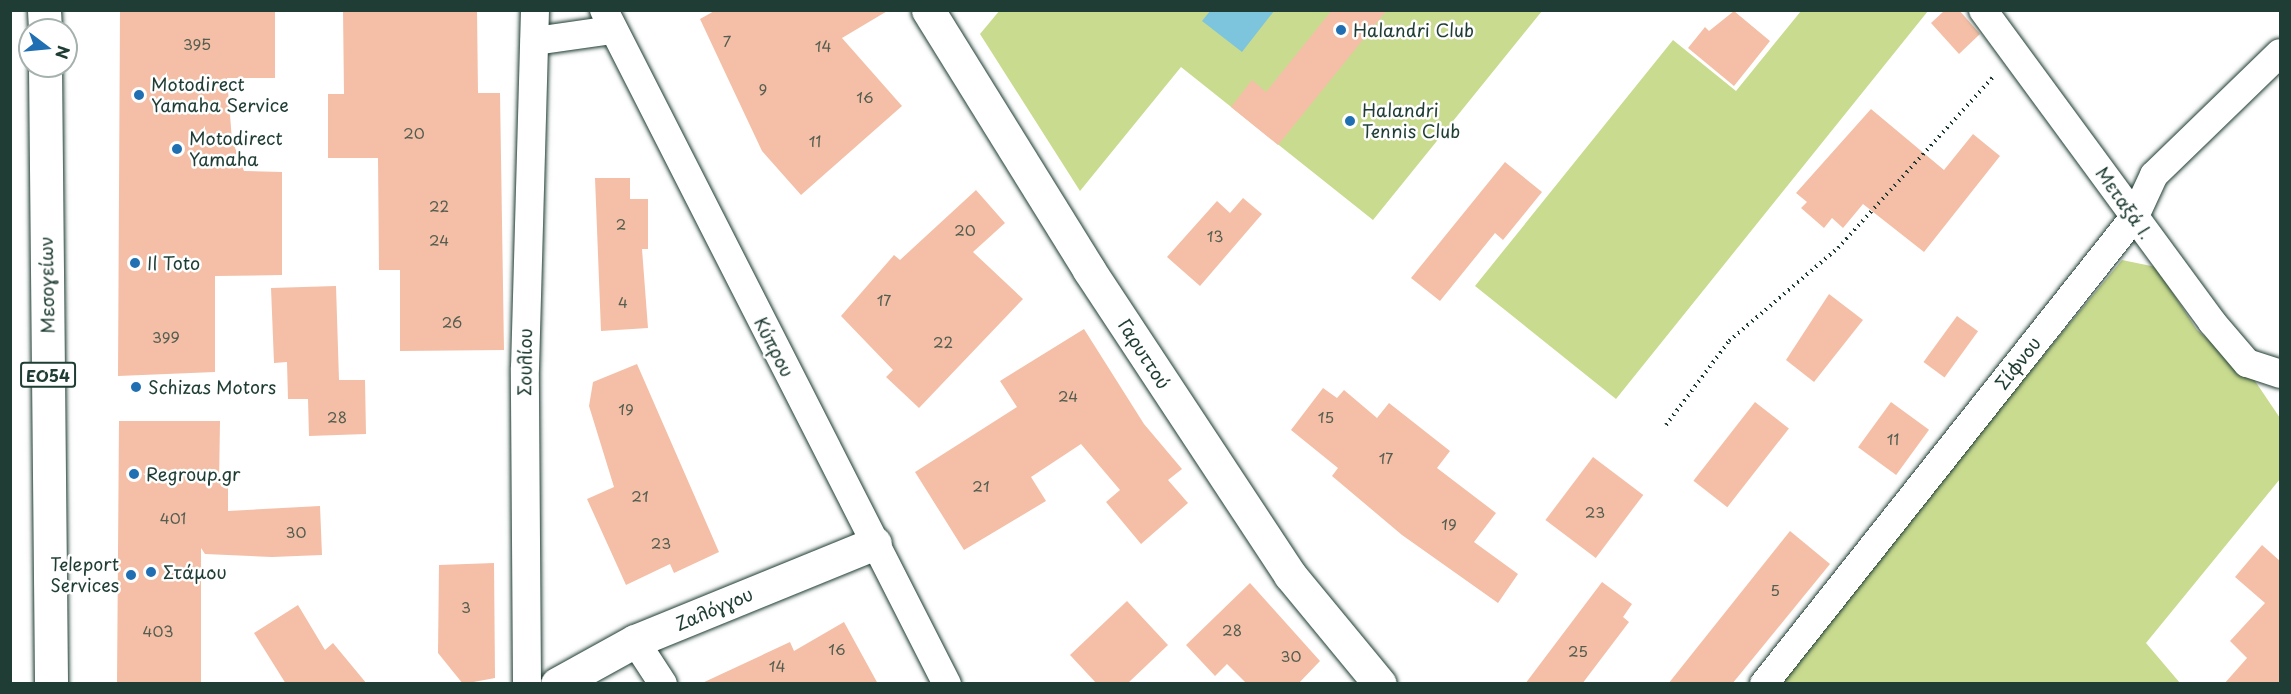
<!DOCTYPE html>
<meta charset="utf-8">
<style>
body{margin:0}
#map{position:relative;width:2291px;height:694px;overflow:hidden;background:#fff;font-family:"Playpen Sans",sans-serif}
div>[style]{position:absolute}
[style*='--x']{left:calc(var(--x)*1px);top:calc(var(--y)*1px);width:calc(var(--w)*1px);rotate:calc(var(--a)*1deg)}
.green>*{inset:0;background:#c9db8f}
.water>*{inset:0;background:#7dc5dd}
.building>*{inset:0;background:#f4bfa6;transform-origin:0 0}
.path>*{height:4px;margin-top:-2px;transform-origin:0;background:repeating-linear-gradient(90deg,#1f3d34 0 1.5px,transparent 0 6px)}
.roads{filter:drop-shadow(0 0 2px #1f3d34) drop-shadow(0 0 2px #1f3d34)}
.street>*{height:28px;margin:-14px;padding:0 14px;transform-origin:14px;border-radius:14px;background:#fff}
.secondary>*{height:33px;margin:-16.5px;padding:0 16.5px;transform-origin:16.5px;border-radius:16.5px;background:#fff}
.primary>*{height:33px;margin:-16.5px;padding:0 16.5px;transform-origin:16.5px;border-radius:16.5px;background:#fff}
.dots>*{width:16px;height:16px;translate:-50% -50%;box-sizing:border-box;border:3px solid #fff;border-radius:50%}
span{translate:-50% -50%;white-space:nowrap;text-align:center;line-height:1.15;-webkit-text-stroke:5px #fff;paint-order:stroke}
.number-label{font-size:15px;color:#545e50}
.number-label span{-webkit-text-stroke-width:0}
.shield-label span{padding:2px 4px;background:#fff;border:2px solid;border-radius:4px;-webkit-text-stroke-width:0}
.shield-label{font-size:16px;color:#1f3d34;font-weight:700}
.poi-label{font-size:18px;color:#1f3d34}
.left{translate:0 -50%;text-align:left}
.right{translate:-100% -50%;text-align:right}
.street-label{font-size:18px;color:#1f3d34}
.frame{position:absolute;inset:0;border:12px solid #1f3d34;pointer-events:none}
.north{position:absolute;left:18px;top:18px;width:60px;height:60px;box-sizing:border-box;background:#fff;border:2px solid #a5b1ae;border-radius:50%;rotate:106deg;font-size:16px;font-weight:700;line-height:24px;text-align:center;color:#1f3d34}
.north::after{content:'';display:block;margin:auto;width:21px;height:27px;background:#1f6fb2;clip-path:polygon(50% 0,100% 100%,50% 72%,0 100%)}
</style>
<div id="map">
<div class="green">
<div style="clip-path:polygon(1000px 10px,1542px 11px,1373px 220px,1181px 67px,1080px 191px,980px 34px)"></div>
<div style="clip-path:polygon(1801px 11px,1928px 11px,1616px 399px,1475px 286px,1673px 40px,1736px 91px)"></div>
<div style="clip-path:polygon(2122px 260px,2156px 267px,2197px 330px,2253px 378px,2280px 418px,2280px 479px,2146px 643px,2180px 683px,1772px 684px)"></div>
</div>
<div class="water">
<div style="clip-path:polygon(1210px 11px,1210px 10px,1274px 11px,1242px 52px,1202px 21px)"></div>
</div>
<div class="building">
<div style="clip-path:polygon(120px 10px,275px 10px,275px 78px,227px 78px,232px 140px,244px 171px,282px 172px,282px 275px,215px 276px,215px 372px,118px 376px)"></div>
<div style="clip-path:polygon(343px 10px,477px 10px,478px 93px,500px 93px,504px 350px,400px 351px,400px 270px,379px 270px,378px 158px,328px 158px,328px 94px,344px 94px)"></div>
<div style="clip-path:polygon(716px 10px,889px 10px,842px 38px,902px 106px,801px 195px,762px 151px,722px 66px,700px 19px)"></div>
<div style="clip-path:polygon(1332px 10px,1387px 10px,1278px 145px,1231px 107px,1252px 80px,1266px 92px)"></div>
<div style="clip-path:polygon(1945px 10px,1959px 10px,1980px 34px,1959px 54px,1931px 23px)"></div>
<div style="clip-path:polygon(1734px 11px,1770px 41px,1734px 86px,1688px 48px,1705px 27px,1709px 31px)"></div>
<div style="clip-path:polygon(1871px 109px,1944px 170px,1973px 134px,2000px 156px,1924px 252px,1863px 204px,1843px 228px,1832px 218px,1824px 228px,1801px 208px,1807px 202px,1796px 193px)"></div>
<div style="clip-path:polygon(1505px 162px,1542px 192px,1503px 240px,1495px 233px,1440px 301px,1411px 278px)"></div>
<div style="clip-path:polygon(595px 178px,630px 178px,630px 199px,648px 199px,648px 249px,642px 249px,648px 328px,601px 331px)"></div>
<div style="clip-path:polygon(976px 190px,1005px 223px,973px 252px,1023px 299px,919px 408px,886px 377px,893px 370px,841px 316px,894px 255px,900px 260px)"></div>
<div style="clip-path:polygon(1243px 198px,1262px 214px,1200px 286px,1167px 257px,1217px 201px,1230px 213px)"></div>
<div style="clip-path:polygon(336px 286px,339px 380px,365px 380px,366px 434px,309px 436px,308px 399px,288px 399px,287px 362px,274px 363px,271px 288px)"></div>
<div style="clip-path:polygon(1829px 294px,1863px 320px,1814px 382px,1786px 360px)"></div>
<div style="left:1957px;top:316px;width:26px;height:57px;rotate:36deg"></div>
<div style="clip-path:polygon(1084px 329px,1144px 424px,1182px 469px,1168px 480px,1188px 503px,1141px 544px,1106px 502px,1120px 490px,1081px 444px,1031px 477px,1046px 501px,964px 550px,915px 472px,1017px 407px,1000px 381px)"></div>
<div style="clip-path:polygon(637px 364px,719px 552px,674px 573px,670px 564px,626px 585px,587px 499px,614px 487px,589px 406px,593px 382px)"></div>
<div style="clip-path:polygon(1323px 388px,1337px 398px,1344px 390px,1377px 418px,1389px 403px,1450px 451px,1437px 468px,1496px 513px,1474px 542px,1518px 574px,1498px 603px,1402px 535px,1332px 476px,1338px 468px,1291px 430px)"></div>
<div style="left:1755px;top:402px;width:43px;height:100px;rotate:38deg"></div>
<div style="left:1891px;top:402px;width:47px;height:56px;rotate:36deg"></div>
<div style="clip-path:polygon(119px 421px,220px 421px,219px 483px,228px 483px,228px 511px,320px 506px,322px 555px,272px 557px,205px 554px,201px 548px,201px 684px,117px 684px)"></div>
<div style="left:1593px;top:457px;width:63px;height:79px;rotate:37deg"></div>
<div style="clip-path:polygon(1790px 531px,1830px 564px,1732px 684px,1668px 684px)"></div>
<div style="clip-path:polygon(2262px 545px,2280px 561px,2280px 684px,2224px 684px,2247px 658px,2230px 641px,2265px 603px,2235px 577px)"></div>
<div style="clip-path:polygon(494px 563px,495px 678px,463px 684px,438px 653px,439px 565px)"></div>
<div style="clip-path:polygon(1602px 582px,1632px 604px,1623px 617px,1629px 622px,1582px 684px,1525px 684px)"></div>
<div style="clip-path:polygon(1250px 583px,1320px 661px,1298px 684px,1247px 684px,1227px 664px,1215px 676px,1186px 645px)"></div>
<div style="clip-path:polygon(1127px 601px,1168px 645px,1127px 684px,1097px 684px,1070px 655px)"></div>
<div style="clip-path:polygon(298px 605px,325px 650px,333px 643px,367px 684px,286px 684px,254px 633px)"></div>
<div style="clip-path:polygon(844px 622px,878px 684px,700px 684px,790px 642px,794px 651px)"></div>
</div>
<div class="path">
<div style="--x:1666;--y:425;--w:105;--a:-53.1"></div>
<div style="--x:1729;--y:341;--w:143;--a:-40.5"></div>
<div style="--x:1838;--y:248;--w:231;--a:-47.8"></div>
</div>
<div class="roads">
<div class="street">
<div style="--x:604;--y:10;--w:756;--a:63.03"></div>
<div style="--x:1983;--y:10;--w:387;--a:53.7"></div>
<div style="--x:2212;--y:322;--w:54;--a:49.5"></div>
<div style="--x:2247;--y:363;--w:35;--a:18"></div>
<div style="--x:535;--y:41;--w:77;--a:-8.2"></div>
<div style="--x:635;--y:641;--w:51;--a:56.9"></div>
<div style="--x:527;--y:684;--w:316;--a:-90.4"></div>
<div style="--x:525;--y:368;--w:358;--a:-88.4"></div>
<div style="--x:1764;--y:684;--w:597;--a:-51.59"></div>
<div style="--x:2135;--y:216;--w:45;--a:-65.1"></div>
<div style="--x:2154;--y:175;--w:175;--a:-44.1"></div>
</div>
<div class="secondary">
<div style="--x:928;--y:10;--w:306;--a:58.2"></div>
<div style="--x:1089;--y:270;--w:365;--a:56.6"></div>
<div style="--x:1290;--y:575;--w:141;--a:50.5"></div>
<div style="--x:557;--y:684;--w:89;--a:-28.9"></div>
<div style="--x:635;--y:641;--w:259;--a:-22.2"></div>
</div>
<div class="primary">
<div style="--x:44;--y:10;--w:20;--a:87"></div>
<div style="--x:45;--y:66;--w:618;--a:89.44"></div>
</div>
</div>
<div class="dots">
<div style="left:1341px;top:30px;background:#1f6fb2"></div>
<div style="left:139px;top:95px;background:#1f6fb2"></div>
<div style="left:1350px;top:121px;background:#1f6fb2"></div>
<div style="left:177px;top:149px;background:#1f6fb2"></div>
<div style="left:135px;top:263px;background:#1f6fb2"></div>
<div style="left:136px;top:387px;background:#1f6fb2"></div>
<div style="left:134px;top:474px;background:#1f6fb2"></div>
<div style="left:151px;top:572px;background:#1f6fb2"></div>
<div style="left:131px;top:575px;background:#1f6fb2"></div>
</div>
<div class="number-label">
<span style="left:727px;top:41px">7</span>
<span style="left:197px;top:44px">395</span>
<span style="left:823px;top:46px">14</span>
<span style="left:763px;top:89px">9</span>
<span style="left:865px;top:97px">16</span>
<span style="left:414px;top:133px">20</span>
<span style="left:815px;top:141px">11</span>
<span style="left:439px;top:206px">22</span>
<span style="left:621px;top:224px">2</span>
<span style="left:965px;top:230px">20</span>
<span style="left:1215px;top:236px">13</span>
<span style="left:439px;top:240px">24</span>
<span style="left:884px;top:300px">17</span>
<span style="left:623px;top:302px">4</span>
<span style="left:452px;top:322px">26</span>
<span style="left:166px;top:337px">399</span>
<span style="left:943px;top:342px">22</span>
<span style="left:1068px;top:396px">24</span>
<span style="left:626px;top:409px">19</span>
<span style="left:337px;top:417px">28</span>
<span style="left:1326px;top:417px">15</span>
<span style="left:1893px;top:439px">11</span>
<span style="left:1386px;top:458px">17</span>
<span style="left:981px;top:486px">21</span>
<span style="left:640px;top:496px">21</span>
<span style="left:1595px;top:512px">23</span>
<span style="left:173px;top:518px">401</span>
<span style="left:1449px;top:524px">19</span>
<span style="left:296px;top:532px">30</span>
<span style="left:661px;top:543px">23</span>
<span style="left:1775px;top:590px">5</span>
<span style="left:466px;top:607px">3</span>
<span style="left:1232px;top:630px">28</span>
<span style="left:158px;top:631px">403</span>
<span style="left:837px;top:649px">16</span>
<span style="left:1578px;top:651px">25</span>
<span style="left:1291px;top:656px">30</span>
<span style="left:777px;top:666px">14</span>
</div>
<div class="shield-label">
<span style="left:48px;top:375px">ΕΟ54</span>
</div>
<div class="poi-label">
<span class="left" style="left:1353px;top:30px">Halandri Club</span>
<span class="left" style="left:151px;top:95px">Motodirect<br>Yamaha Service</span>
<span class="left" style="left:1362px;top:121px">Halandri<br>Tennis Club</span>
<span class="left" style="left:189px;top:149px">Motodirect<br>Yamaha</span>
<span class="left" style="left:147px;top:263px">Il Toto</span>
<span class="left" style="left:148px;top:387px">Schizas Motors</span>
<span class="left" style="left:146px;top:474px">Regroup.gr</span>
<span class="right" style="left:119px;top:575px">Teleport<br>Services</span>
<span class="left" style="left:163px;top:572px">Στάμου</span>
</div>
<div class="street-label">
<span style="left:2124px;top:203px;rotate:55deg">Μεταξά Ι.</span>
<span style="left:47px;top:285px;rotate:-91deg">Μεσογείων</span>
<span style="left:774px;top:347px;rotate:63deg">Κύπρου</span>
<span style="left:1144px;top:354px;rotate:57deg">Γαρυττού</span>
<span style="left:525px;top:362px;rotate:-89deg">Σουλίου</span>
<span style="left:2018px;top:363px;rotate:-52deg">Σίφνου</span>
<span style="left:714px;top:609px;rotate:-23deg">Ζαλόγγου</span>
</div>
<div class="frame"></div>
<div class="north">N</div>
</div>
